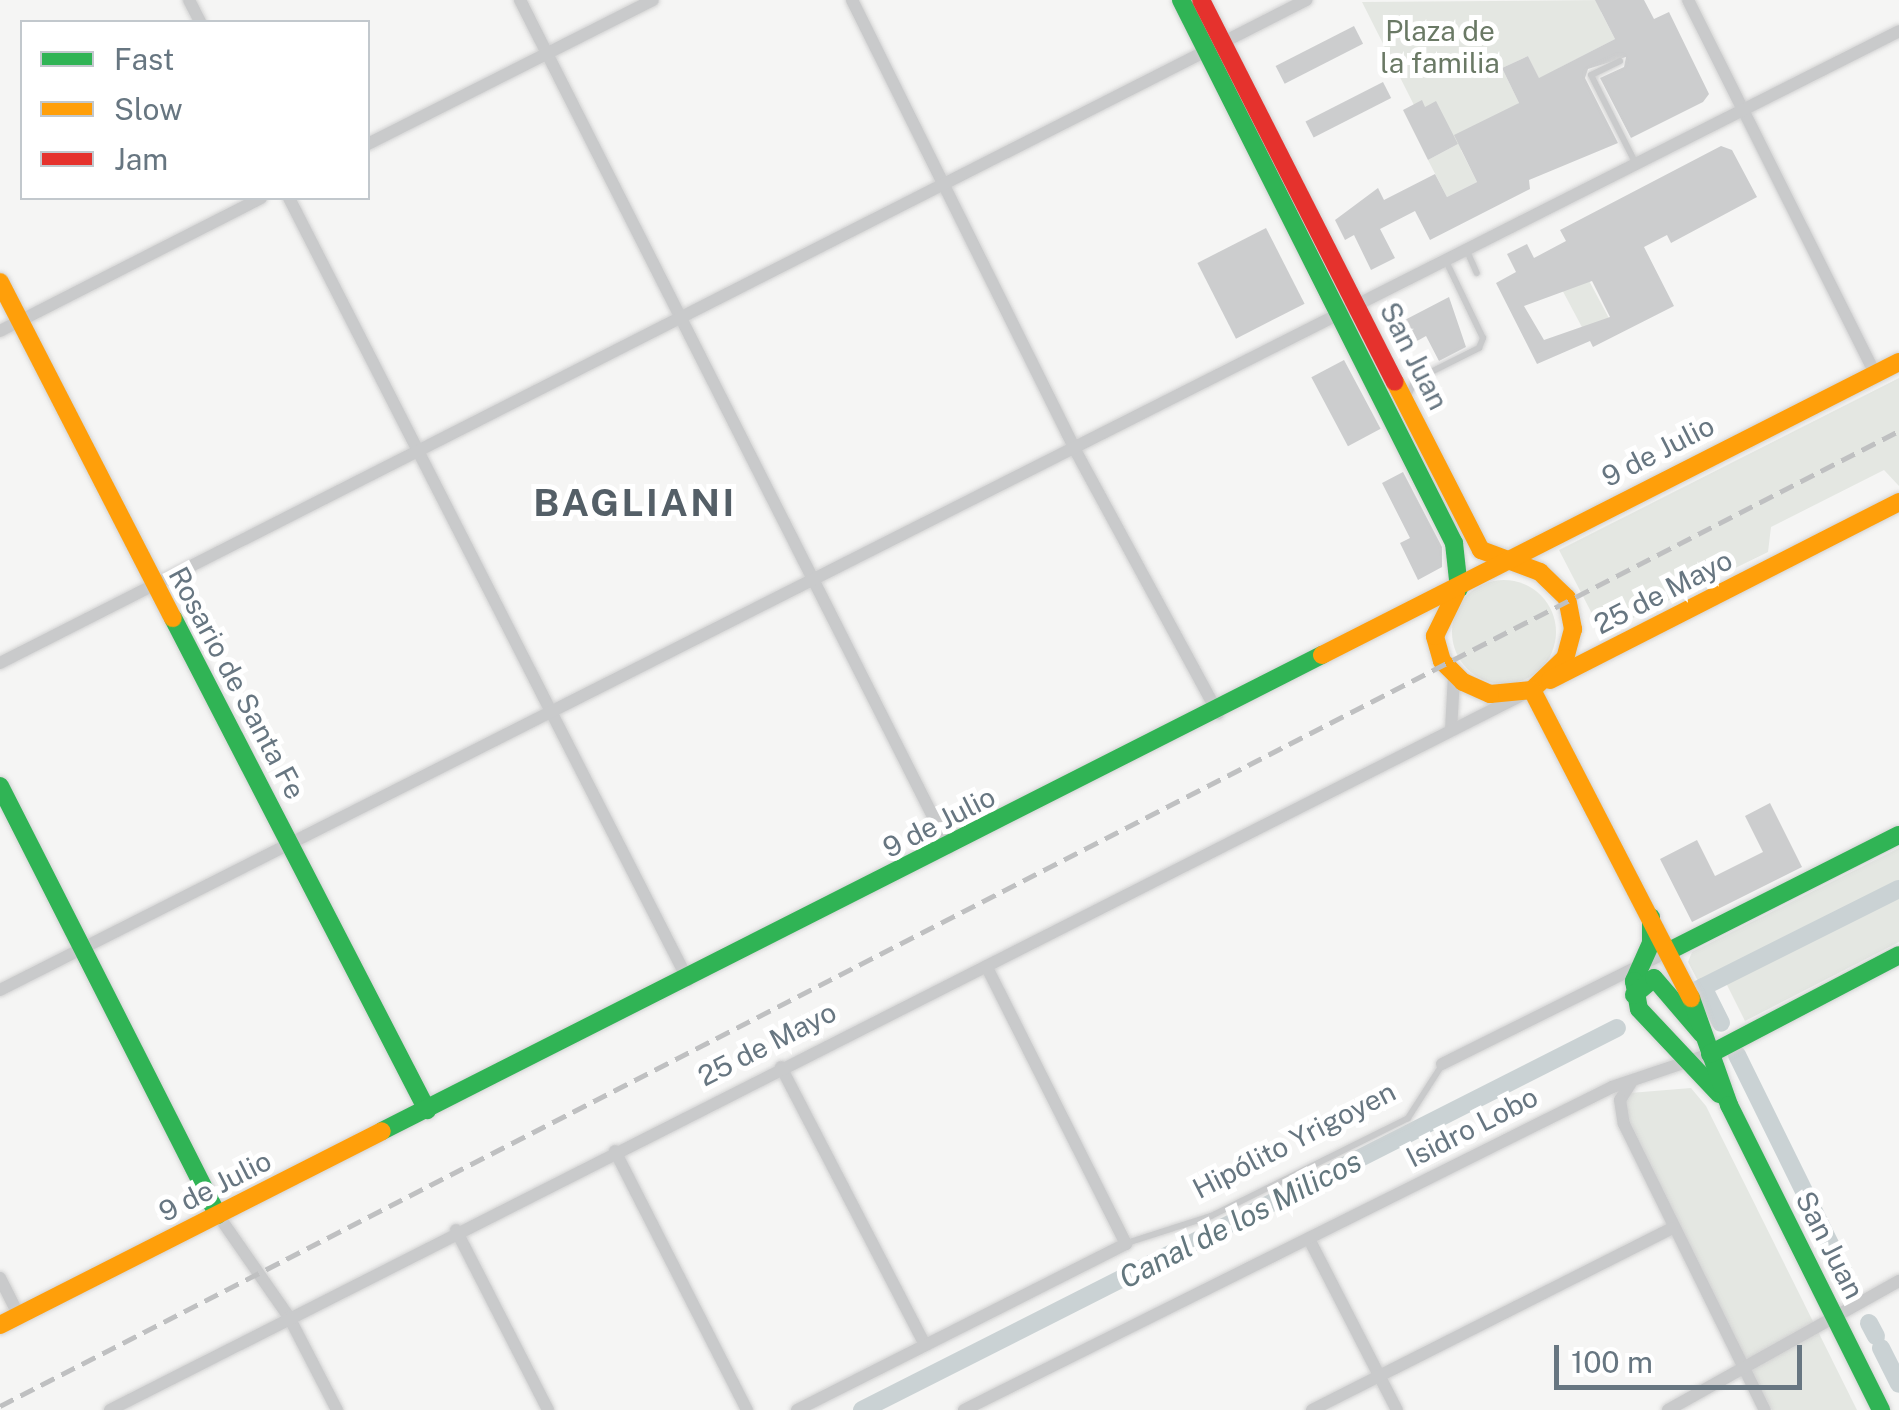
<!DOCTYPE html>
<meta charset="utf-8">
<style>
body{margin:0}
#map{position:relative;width:1899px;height:1410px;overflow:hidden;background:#f5f5f4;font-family:"Public Sans",sans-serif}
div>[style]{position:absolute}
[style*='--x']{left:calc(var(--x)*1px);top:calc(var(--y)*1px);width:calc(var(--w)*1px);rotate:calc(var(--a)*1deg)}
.green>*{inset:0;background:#e4e7e2;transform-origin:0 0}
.round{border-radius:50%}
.canal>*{height:18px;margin:-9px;padding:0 9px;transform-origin:9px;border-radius:9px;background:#cad2d4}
.building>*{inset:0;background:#cccdce;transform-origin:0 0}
.roads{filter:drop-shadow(0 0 2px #d2d2d2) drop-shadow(0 0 2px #d2d2d2)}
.lane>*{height:6px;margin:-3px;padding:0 3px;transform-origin:3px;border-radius:3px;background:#c9cacb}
.street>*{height:12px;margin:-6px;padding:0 6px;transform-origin:6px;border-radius:6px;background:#c9cacb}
.fast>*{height:18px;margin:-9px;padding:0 9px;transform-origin:9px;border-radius:9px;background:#30b455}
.slow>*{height:18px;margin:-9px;padding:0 9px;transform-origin:9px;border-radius:9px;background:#ff9f0a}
.jam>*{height:18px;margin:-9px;padding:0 9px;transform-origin:9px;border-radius:9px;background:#e5322d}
.rail>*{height:5px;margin-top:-2.5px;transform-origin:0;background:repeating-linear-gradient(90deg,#bfc0c1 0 15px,transparent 0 23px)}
span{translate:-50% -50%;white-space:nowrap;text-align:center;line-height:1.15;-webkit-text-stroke:10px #fff;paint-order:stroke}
.park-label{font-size:28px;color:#6a7965}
.street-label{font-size:28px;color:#677681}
.water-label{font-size:30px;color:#63777e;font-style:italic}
.district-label{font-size:38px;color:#545f67;font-weight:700;letter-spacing:2.5px}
.legend{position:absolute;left:20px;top:20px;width:350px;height:180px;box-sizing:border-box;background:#fff;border:2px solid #c2c8cd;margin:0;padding:12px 18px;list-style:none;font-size:30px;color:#677681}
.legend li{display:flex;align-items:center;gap:20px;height:50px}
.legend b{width:50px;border:2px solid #c2c8cd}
.scale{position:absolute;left:1554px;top:1345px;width:248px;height:45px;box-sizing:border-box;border:5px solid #677681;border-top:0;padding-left:12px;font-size:30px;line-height:35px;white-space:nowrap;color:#677681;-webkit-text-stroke:8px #fff;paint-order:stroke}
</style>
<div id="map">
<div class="green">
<div style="clip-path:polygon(1606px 0,1601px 12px,1615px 39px,1559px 68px,1548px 97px,1528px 56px,1502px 68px,1519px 103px,1461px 150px,1477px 182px,1447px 197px,1428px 160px,1458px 144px,1417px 111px,1362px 2px)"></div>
<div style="left:1586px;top:275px;width:49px;height:28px;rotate:62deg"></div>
<div style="clip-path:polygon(1899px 378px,1899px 486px,1884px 470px,1771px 527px,1768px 552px,1602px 633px,1559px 550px)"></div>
<div class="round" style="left:1452px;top:580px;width:104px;height:104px"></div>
<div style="clip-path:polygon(1899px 848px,1899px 942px,1745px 1021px,1722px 975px,1700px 985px,1688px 962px,1692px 952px)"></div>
<div style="clip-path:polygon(1691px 1088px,1706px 1106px,1857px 1410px,1772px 1410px,1758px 1383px,1623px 1108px,1630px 1093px)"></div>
</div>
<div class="canal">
<div style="--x:1703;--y:987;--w:40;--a:63.4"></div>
<div style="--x:1695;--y:991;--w:228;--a:-26.6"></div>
<div style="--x:1737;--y:1055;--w:256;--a:63.8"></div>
<div style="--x:1869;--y:1323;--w:15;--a:62"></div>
<div style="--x:1881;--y:1348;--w:40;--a:63.4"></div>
<div style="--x:862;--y:1410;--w:846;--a:-26.84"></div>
</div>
<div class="building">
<div style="clip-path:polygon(1595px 0,1644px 0,1654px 19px,1669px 12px,1709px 94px,1703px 102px,1631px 138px,1600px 78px,1624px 67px,1626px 57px,1588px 69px,1585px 78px,1618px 143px,1529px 180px,1530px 189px,1430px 240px,1415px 211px,1380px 229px,1395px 258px,1371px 270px,1354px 235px,1345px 240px,1335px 220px,1378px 188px,1384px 200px,1435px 174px,1447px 197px,1477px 182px,1454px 135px,1519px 103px,1502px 68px,1528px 56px,1539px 78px,1615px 39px)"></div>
<div style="left:1354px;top:26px;width:20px;height:88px;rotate:63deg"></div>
<div style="left:1383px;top:82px;width:18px;height:87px;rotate:63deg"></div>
<div style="clip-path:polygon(1422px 100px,1425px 107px,1436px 101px,1458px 144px,1428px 160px,1403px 110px)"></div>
<div style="clip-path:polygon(evenodd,1721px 146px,1732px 150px,1757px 197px,1671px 243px,1667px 235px,1644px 247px,1674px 306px,1593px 347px,1590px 341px,1537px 364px,1496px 283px,1516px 272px,1507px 254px,1527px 244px,1534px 258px,1566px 241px,1560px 230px,1721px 146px,1592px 281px,1610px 317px,1544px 340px,1524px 306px,1592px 281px)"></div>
<div style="left:1266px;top:228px;width:85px;height:77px;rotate:63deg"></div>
<div style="clip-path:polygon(1449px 297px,1466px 347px,1439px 361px,1426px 336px,1410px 345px,1399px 323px)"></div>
<div style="left:1344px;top:360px;width:78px;height:37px;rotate:62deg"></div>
<div style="clip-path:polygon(1403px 472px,1442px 547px,1442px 567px,1418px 580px,1400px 543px,1410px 538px,1382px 483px)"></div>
<div style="clip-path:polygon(1770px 803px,1802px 867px,1692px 922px,1660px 859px,1697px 840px,1715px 876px,1763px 852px,1745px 816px)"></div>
</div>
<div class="roads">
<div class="lane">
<div style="--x:1620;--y:61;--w:32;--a:154"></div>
<div style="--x:1591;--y:75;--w:97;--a:63.2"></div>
<div style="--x:1467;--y:251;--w:24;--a:66"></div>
<div style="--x:1408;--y:396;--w:17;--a:-66"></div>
<div style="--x:1415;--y:380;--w:72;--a:-26.6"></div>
<div style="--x:1479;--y:348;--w:11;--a:-68"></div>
<div style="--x:1483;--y:338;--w:88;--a:-115.7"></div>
<div style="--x:1127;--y:1243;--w:88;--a:-17.8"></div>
<div style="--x:1211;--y:1216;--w:220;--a:-26.4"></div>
<div style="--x:1408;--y:1118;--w:63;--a:-57.3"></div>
</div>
<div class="street">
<div style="--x:189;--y:0;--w:25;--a:63"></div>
<div style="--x:520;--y:0;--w:950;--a:63.17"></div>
<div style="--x:852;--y:0;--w:500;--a:63.6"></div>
<div style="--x:1074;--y:448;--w:302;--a:61.5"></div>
<div style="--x:1688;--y:0;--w:418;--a:63.4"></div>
<div style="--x:368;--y:144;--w:319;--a:-26.8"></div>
<div style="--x:289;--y:198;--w:878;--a:62.97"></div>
<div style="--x:0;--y:331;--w:293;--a:-27"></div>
<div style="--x:0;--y:663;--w:1465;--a:-26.91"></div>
<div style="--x:1451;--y:730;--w:54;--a:-86.8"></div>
<div style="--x:0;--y:990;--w:2127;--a:-26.79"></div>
<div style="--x:1442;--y:1064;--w:256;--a:-26.5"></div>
<div style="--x:781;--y:1067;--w:313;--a:62.6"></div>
<div style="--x:1632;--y:1081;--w:22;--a:122"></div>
<div style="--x:1620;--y:1100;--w:24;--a:81"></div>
<div style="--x:1624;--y:1124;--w:319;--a:63.8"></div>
<div style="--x:615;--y:1151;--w:291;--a:63"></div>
<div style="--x:218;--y:1215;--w:124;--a:55.2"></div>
<div style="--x:289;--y:1317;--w:105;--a:62.7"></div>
<div style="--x:456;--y:1230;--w:202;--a:62.9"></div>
<div style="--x:1309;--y:1239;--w:192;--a:62.8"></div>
<div style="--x:0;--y:1278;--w:42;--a:63.4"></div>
<div style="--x:110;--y:1410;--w:1583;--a:-26.86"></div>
<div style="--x:797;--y:1410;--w:369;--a:-26.8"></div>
<div style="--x:1126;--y:1244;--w:311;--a:-116.7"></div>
<div style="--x:964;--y:1410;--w:724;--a:-26.49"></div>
<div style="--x:1612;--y:1087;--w:103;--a:-18.6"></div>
<div style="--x:1312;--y:1410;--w:403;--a:-26.8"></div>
<div style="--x:1668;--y:1410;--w:265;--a:-29.2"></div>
</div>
<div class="fast">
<div style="--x:1181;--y:0;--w:608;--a:63.31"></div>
<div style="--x:1454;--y:543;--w:46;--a:83.8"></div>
<div style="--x:173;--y:618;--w:554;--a:62.69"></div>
<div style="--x:0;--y:786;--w:481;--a:63.1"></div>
<div style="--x:1651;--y:917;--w:26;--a:90"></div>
<div style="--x:1651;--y:943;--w:42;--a:114.1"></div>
<div style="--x:1634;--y:981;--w:28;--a:80"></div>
<div style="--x:1639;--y:1009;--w:117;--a:46.7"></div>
<div style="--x:1671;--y:950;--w:255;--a:-26.8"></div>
<div style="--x:1634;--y:995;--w:26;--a:-40"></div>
<div style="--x:1654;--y:978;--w:74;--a:49.4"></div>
<div style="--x:1691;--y:998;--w:114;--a:70.4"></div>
<div style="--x:1729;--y:1105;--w:341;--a:63.5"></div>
<div style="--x:1710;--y:1054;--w:213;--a:-27.6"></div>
<div style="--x:382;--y:1131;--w:1054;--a:-26.86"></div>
</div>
<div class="slow">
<div style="--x:0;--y:282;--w:378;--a:62.8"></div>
<div style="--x:1395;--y:382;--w:189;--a:62.9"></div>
<div style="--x:1481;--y:550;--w:63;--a:20.4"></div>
<div style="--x:1540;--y:572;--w:37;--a:44"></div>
<div style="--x:1567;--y:598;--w:32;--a:79"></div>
<div style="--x:1573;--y:629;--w:30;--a:105"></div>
<div style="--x:1565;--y:658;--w:46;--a:135.9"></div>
<div style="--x:1532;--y:690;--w:42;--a:174.6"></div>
<div style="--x:1490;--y:694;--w:30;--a:-156"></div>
<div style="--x:1463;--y:682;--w:30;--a:-135"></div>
<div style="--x:1442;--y:661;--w:26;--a:-106"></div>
<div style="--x:1435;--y:636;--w:48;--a:-64"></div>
<div style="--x:1322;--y:655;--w:647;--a:-26.92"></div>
<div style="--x:1550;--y:680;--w:392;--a:-27"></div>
<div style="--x:1532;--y:690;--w:347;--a:62.7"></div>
<div style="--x:0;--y:1325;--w:428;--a:-26.9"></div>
</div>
<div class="jam">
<div style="--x:1201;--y:0;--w:428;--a:63.1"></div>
</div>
</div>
<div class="rail">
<div style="--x:0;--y:1406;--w:2135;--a:-27.18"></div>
</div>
<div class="park-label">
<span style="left:1440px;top:47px">Plaza de<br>la familia</span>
</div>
<div class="street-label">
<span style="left:1414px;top:356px;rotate:63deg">San Juan</span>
<span style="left:1658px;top:451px;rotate:-27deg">9 de Julio</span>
<span style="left:1663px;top:592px;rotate:-27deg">25 de Mayo</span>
<span style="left:237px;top:683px;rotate:62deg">Rosario de Santa Fe</span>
<span style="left:939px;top:822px;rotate:-27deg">9 de Julio</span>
<span style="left:767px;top:1044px;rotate:-27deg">25 de Mayo</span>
<span style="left:1472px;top:1127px;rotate:-27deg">Isidro Lobo</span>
<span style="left:1294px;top:1140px;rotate:-27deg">Hipólito Yrigoyen</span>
<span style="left:215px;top:1186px;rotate:-27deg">9 de Julio</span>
<span style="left:1830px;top:1245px;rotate:63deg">San Juan</span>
</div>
<div class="water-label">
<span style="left:1240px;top:1219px;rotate:-27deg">Canal de los Milicos</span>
</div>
<div class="district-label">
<span style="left:635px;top:503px">BAGLIANI</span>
</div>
<ul class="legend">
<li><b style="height:12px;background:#30b455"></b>Fast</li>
<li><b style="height:12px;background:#ff9f0a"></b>Slow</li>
<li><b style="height:12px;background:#e5322d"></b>Jam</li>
</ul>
<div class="scale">100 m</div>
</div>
